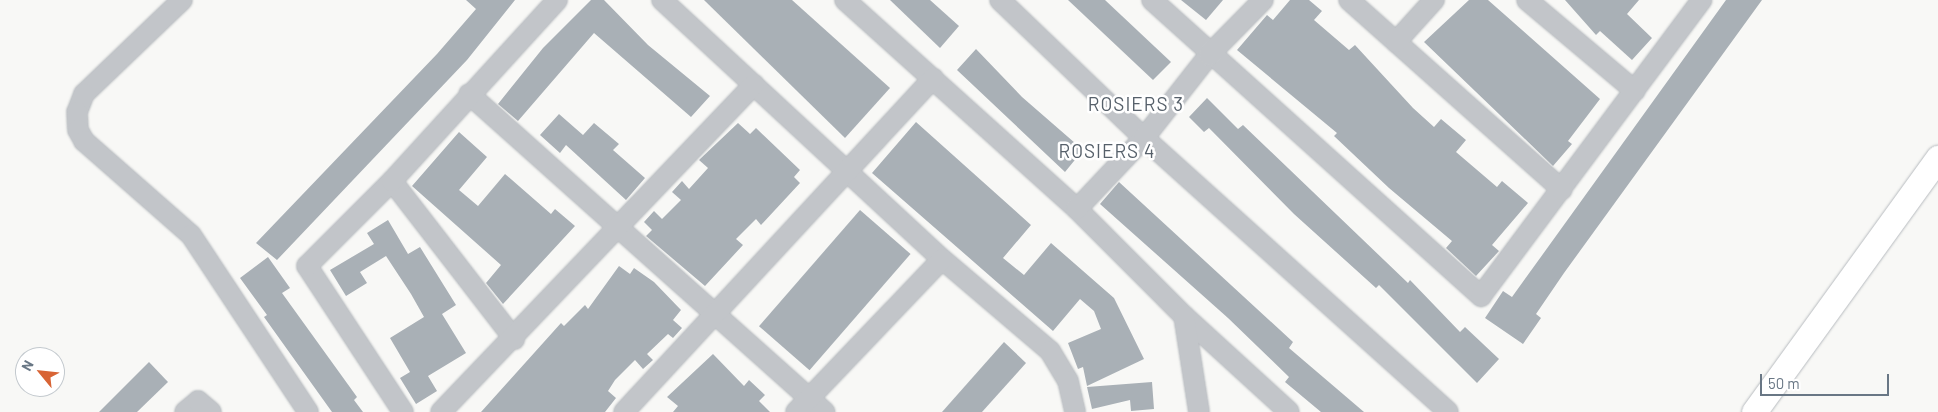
<!DOCTYPE html>
<style>
body{margin:0}
#map{position:relative;width:1938px;height:412px;overflow:hidden;background:#f8f8f6;font-family:Barlow,sans-serif}
div>[style]{position:absolute}
[style*='--x']{left:calc(var(--x)*1px);top:calc(var(--y)*1px);width:calc(var(--w)*1px);rotate:calc(var(--a)*1deg)}
.building>*{inset:0;background:#a9b0b6;transform-origin:0 0}
.roads{filter:drop-shadow(0 0 1px #b7bbbf) drop-shadow(0 0 1px #b7bbbf)}
.minor>*{height:20px;margin:-10px;padding:0 10px;transform-origin:10px;border-radius:10px;background:#c2c5c9}
.major>*{height:25px;margin:-12.5px;padding:0 12.5px;transform-origin:12.5px;border-radius:12.5px;background:#fff}
span{translate:-50% -50%;white-space:nowrap;text-align:center;line-height:1.15;-webkit-text-stroke:5px #fff;paint-order:stroke}
.neighbourhood-label{font-size:19px;color:#56606a;letter-spacing:1px}
.north{position:absolute;left:15px;top:347px;width:50px;height:50px;box-sizing:border-box;background:#fff;border:1px solid #c3c9ce;border-radius:50%;rotate:298deg;font-size:14px;font-weight:700;line-height:20px;text-align:center;color:#697785}
.north::after{content:'';display:block;margin:auto;width:18px;height:22px;background:#d86435;clip-path:polygon(50% 0,100% 100%,50% 72%,0 100%)}
.scale{position:absolute;left:1760px;top:374px;width:129px;height:22px;box-sizing:border-box;border:2px solid #697785;border-top:0;padding-left:6px;font-size:15px;line-height:18px;white-space:nowrap;color:#697785;-webkit-text-stroke:4px #fff;paint-order:stroke}
</style>
<div id="map">
<div class="building">
<div style="clip-path:polygon(466px 0,515px 0,467px 60px,277px 260px,256px 243px,437px 54px,476px 9px)"></div>
<div style="clip-path:polygon(591px 0,604px 0,648px 45px,710px 96px,691px 117px,594px 33px,518px 121px,498px 104px,543px 48px)"></div>
<div style="clip-path:polygon(704px 0,792px 0,890px 88px,845px 138px)"></div>
<div style="clip-path:polygon(890px 0,930px 0,959px 26px,940px 48px)"></div>
<div style="clip-path:polygon(1068px 0,1105px 0,1171px 62px,1153px 80px)"></div>
<div style="clip-path:polygon(1181px 0,1223px 0,1206px 20px)"></div>
<div style="clip-path:polygon(1290px 0,1309px 0,1322px 11px,1314px 20px,1349px 50px,1355px 45px,1413px 108px,1434px 127px,1441px 119px,1466px 140px,1456px 152px,1497px 187px,1502px 181px,1528px 203px,1492px 245px,1499px 251px,1476px 276px,1446px 248px,1452px 241px,1389px 188px,1334px 136px,1337px 133px,1237px 50px,1267px 15px,1273px 20px)"></div>
<div style="clip-path:polygon(1469px 0,1488px 0,1600px 99px,1568px 141px,1572px 144px,1553px 166px,1424px 42px)"></div>
<div style="clip-path:polygon(1565px 0,1639px 0,1627px 14px,1652px 38px,1632px 60px,1600px 31px,1596px 35px)"></div>
<div style="clip-path:polygon(1726px 0,1762px 0,1564px 273px,1536px 314px,1541px 318px,1523px 344px,1485px 318px,1503px 291px,1512px 297px)"></div>
<div style="clip-path:polygon(976px 49px,1022px 97px,1083px 150px,1065px 172px,957px 70px)"></div>
<div style="clip-path:polygon(1207px 98px,1238px 129px,1243px 125px,1408px 283px,1410px 280px,1460px 332px,1465px 327px,1499px 359px,1477px 383px,1379px 285px,1376px 288px,1294px 214px,1209px 128px,1204px 132px,1189px 117px)"></div>
<div style="clip-path:polygon(559px 114px,583px 135px,594px 123px,619px 144px,613px 150px,645px 178px,626px 200px,566px 145px,560px 153px,540px 135px)"></div>
<div style="clip-path:polygon(916px 122px,1031px 225px,1003px 258px,1024px 275px,1051px 243px,1114px 298px,1144px 359px,1087px 386px,1083px 367px,1078px 369px,1068px 343px,1101px 329px,1094px 311px,1080px 299px,1053px 331px,872px 173px)"></div>
<div style="clip-path:polygon(738px 123px,750px 134px,756px 128px,800px 170px,794px 177px,800px 183px,761px 225px,756px 219px,736px 239px,743px 245px,705px 286px,646px 236px,652px 230px,644px 222px,654px 211px,662px 219px,681px 200px,672px 192px,682px 181px,689px 189px,708px 168px,699px 160px)"></div>
<div style="clip-path:polygon(459px 132px,487px 157px,459px 190px,478px 206px,505px 174px,551px 214px,555px 209px,575px 226px,503px 304px,486px 283px,501px 265px,412px 186px)"></div>
<div style="clip-path:polygon(1119px 182px,1293px 342px,1289px 348px,1364px 412px,1321px 412px,1285px 382px,1289px 377px,1228px 318px,1100px 204px)"></div>
<div style="left:860px;top:210px;width:67px;height:154px;rotate:41deg"></div>
<div style="clip-path:polygon(388px 220px,408px 254px,420px 247px,456px 305px,442px 314px,466px 353px,428px 376px,437px 391px,416px 404px,400px 378px,410px 372px,390px 338px,424px 317px,411px 294px,386px 256px,360px 272px,367px 283px,346px 296px,330px 270px,374px 244px,367px 233px)"></div>
<div style="clip-path:polygon(268px 257px,290px 288px,282px 293px,357px 397px,354px 400px,363px 412px,332px 412px,264px 317px,267px 315px,240px 278px)"></div>
<div style="clip-path:polygon(619px 266px,630px 274px,634px 268px,654px 282px,681px 310px,673px 320px,682px 328px,673px 338px,668px 334px,647px 354px,653px 360px,643px 369px,635px 360px,615px 380px,608px 391px,616px 398px,605px 412px,481px 412px,561px 323px,564px 326px,585px 305px,588px 309px)"></div>
<div style="clip-path:polygon(1004px 342px,1026px 363px,982px 412px,942px 412px)"></div>
<div style="clip-path:polygon(713px 354px,744px 386px,749px 380px,765px 395px,759px 401px,770px 412px,673px 412px,678px 406px,667px 397px)"></div>
<div style="clip-path:polygon(149px 362px,168px 382px,137px 412px,99px 412px)"></div>
<div style="clip-path:polygon(1152px 382px,1154px 409px,1131px 411px,1130px 400px,1092px 409px,1087px 387px)"></div>
</div>
<div class="roads">
<div class="minor">
<div style="--x:182;--y:0;--w:136;--a:136.2"></div>
<div style="--x:84;--y:94;--w:19;--a:111"></div>
<div style="--x:77;--y:112;--w:18;--a:87"></div>
<div style="--x:78;--y:130;--w:13;--a:61"></div>
<div style="--x:84;--y:141;--w:142;--a:41.3"></div>
<div style="--x:191;--y:235;--w:212;--a:56.5"></div>
<div style="--x:662;--y:0;--w:381;--a:42.8"></div>
<div style="--x:942;--y:259;--w:142;--a:40.4"></div>
<div style="--x:1050;--y:351;--w:35;--a:59"></div>
<div style="--x:1068;--y:381;--w:32;--a:77"></div>
<div style="--x:845;--y:0;--w:312;--a:42"></div>
<div style="--x:1077;--y:209;--w:151;--a:45"></div>
<div style="--x:1184;--y:316;--w:142;--a:42.4"></div>
<div style="--x:1000;--y:0;--w:199;--a:43.8"></div>
<div style="--x:1144;--y:138;--w:409;--a:42"></div>
<div style="--x:1152;--y:0;--w:443;--a:42"></div>
<div style="--x:1481;--y:296;--w:369;--a:-53.3"></div>
<div style="--x:1349;--y:0;--w:285;--a:41.7"></div>
<div style="--x:1527;--y:0;--w:141;--a:40.1"></div>
<div style="--x:1396;--y:42;--w:57;--a:-47.9"></div>
<div style="--x:469;--y:94;--w:477;--a:41.8"></div>
<div style="--x:392;--y:181;--w:200;--a:52.3"></div>
<div style="--x:1077;--y:209;--w:98;--a:-46.7"></div>
<div style="--x:1144;--y:138;--w:105;--a:-51.9"></div>
<div style="--x:1209;--y:55;--w:77;--a:-45.5"></div>
<div style="--x:1184;--y:316;--w:97;--a:81.1"></div>
<div style="--x:185;--y:412;--w:17;--a:-40"></div>
<div style="--x:198;--y:401;--w:17;--a:40"></div>
<div style="--x:403;--y:412;--w:175;--a:-123.3"></div>
<div style="--x:307;--y:266;--w:120;--a:-45"></div>
<div style="--x:392;--y:181;--w:245;--a:-47.6"></div>
<div style="--x:441;--y:412;--w:453;--a:-46.3"></div>
<div style="--x:624;--y:412;--w:455;--a:-47.2"></div>
<div style="--x:796;--y:412;--w:211;--a:-46.3"></div>
</div>
<div class="major">
<div style="--x:1754;--y:412;--w:314;--a:-54.1"></div>
</div>
</div>
<div class="neighbourhood-label">
<span style="left:1136px;top:104px">ROSIERS 3</span>
<span style="left:1107px;top:151px">ROSIERS 4</span>
</div>
<div class="north">N</div>
<div class="scale">50 m</div>
</div>
